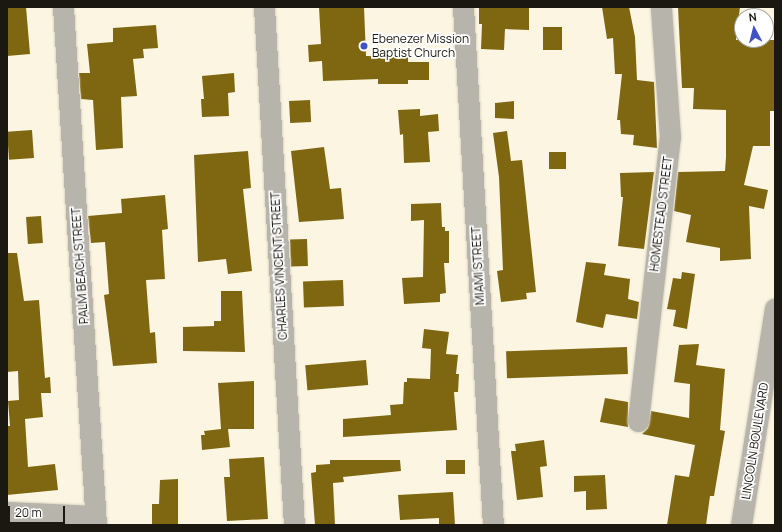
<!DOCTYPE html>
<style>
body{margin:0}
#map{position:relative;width:782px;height:532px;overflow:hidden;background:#fcf5e1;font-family:Manrope,sans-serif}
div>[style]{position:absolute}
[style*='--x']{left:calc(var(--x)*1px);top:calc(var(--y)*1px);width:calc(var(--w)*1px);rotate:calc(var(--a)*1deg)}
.building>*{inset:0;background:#7f6711;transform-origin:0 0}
.roads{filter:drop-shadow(0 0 1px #d8d2c0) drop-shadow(0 0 1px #d8d2c0)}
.minor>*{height:21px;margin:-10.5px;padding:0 10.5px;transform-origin:10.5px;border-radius:10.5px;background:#b6b4ab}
.dots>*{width:11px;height:11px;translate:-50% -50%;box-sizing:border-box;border:2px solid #fff;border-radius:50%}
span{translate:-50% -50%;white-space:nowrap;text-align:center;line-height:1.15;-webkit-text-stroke:3.5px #fff;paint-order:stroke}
.poi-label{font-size:12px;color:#1a1811}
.left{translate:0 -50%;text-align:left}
.street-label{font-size:12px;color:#1a1811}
.frame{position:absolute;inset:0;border:8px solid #1a1811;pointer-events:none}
.north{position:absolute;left:734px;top:8px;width:40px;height:40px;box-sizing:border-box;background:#fff;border:1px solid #a3a3a0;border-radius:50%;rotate:353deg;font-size:11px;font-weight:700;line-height:16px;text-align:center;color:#1a1811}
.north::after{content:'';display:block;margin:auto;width:14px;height:18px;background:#4152c5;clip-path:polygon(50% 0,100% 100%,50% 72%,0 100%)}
.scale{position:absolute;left:8px;top:506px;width:57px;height:18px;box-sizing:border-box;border:2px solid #1a1811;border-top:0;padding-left:5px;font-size:12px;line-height:14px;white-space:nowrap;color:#1a1811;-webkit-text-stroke:3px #fff;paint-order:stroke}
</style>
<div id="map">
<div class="building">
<div style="clip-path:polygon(7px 7px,26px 7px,30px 54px,7px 56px)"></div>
<div style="clip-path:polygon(319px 7px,364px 7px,366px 56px,408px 57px,408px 62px,429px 62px,429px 80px,408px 80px,408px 84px,378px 84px,378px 79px,323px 81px,322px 61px,309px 62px,308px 45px,321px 44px)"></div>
<div style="clip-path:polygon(479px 7px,529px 7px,529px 30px,505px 29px,504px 50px,481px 49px,482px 24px,479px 24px)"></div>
<div style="clip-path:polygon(602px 7px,629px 7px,635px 37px,637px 80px,654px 82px,657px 148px,633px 145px,634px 135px,621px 134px,620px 120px,617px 120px,622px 74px,615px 74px,613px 38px,607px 39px)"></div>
<div style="clip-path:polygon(678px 7px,740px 7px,736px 40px,775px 40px,775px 111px,770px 111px,770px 146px,753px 146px,744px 185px,768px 190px,764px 209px,749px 206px,751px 259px,720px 261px,720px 248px,686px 242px,691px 215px,674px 211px,678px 172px,725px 171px,726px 157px,726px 110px,693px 109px,694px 88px,682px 88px)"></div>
<div style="clip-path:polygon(156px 25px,158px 48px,143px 49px,144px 58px,133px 59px,137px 96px,121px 97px,123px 148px,96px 150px,93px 100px,81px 99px,79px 73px,90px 73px,87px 44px,113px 42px,113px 28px)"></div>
<div style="left:562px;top:27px;width:23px;height:19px;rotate:90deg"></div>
<div style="clip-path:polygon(234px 73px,235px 92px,228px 93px,229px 116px,202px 117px,201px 99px,204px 99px,202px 76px)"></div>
<div style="left:310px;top:100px;width:22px;height:21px;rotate:87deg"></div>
<div style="clip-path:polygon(514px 101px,514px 119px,495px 118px,495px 103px)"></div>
<div style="clip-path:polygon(420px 109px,420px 116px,438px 114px,439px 131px,428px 132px,430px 162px,404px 163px,403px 134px,400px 135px,398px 110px)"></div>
<div style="left:32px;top:130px;width:28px;height:25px;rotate:86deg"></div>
<div style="clip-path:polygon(507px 131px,511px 161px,522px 160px,536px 292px,526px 293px,527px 299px,501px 302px,497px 271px,503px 270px,499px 177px,493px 133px)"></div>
<div style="clip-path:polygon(324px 147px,330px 189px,341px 188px,344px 219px,299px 222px,291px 151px)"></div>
<div style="clip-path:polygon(248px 151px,251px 188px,243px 189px,252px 271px,228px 274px,226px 259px,198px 262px,194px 155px)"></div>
<div style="left:549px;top:152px;width:17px;height:17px"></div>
<div style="clip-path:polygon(654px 172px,644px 249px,618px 246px,623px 197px,621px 197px,620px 173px)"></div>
<div style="clip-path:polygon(165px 195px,168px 229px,162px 230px,165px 279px,146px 280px,150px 333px,155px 332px,157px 363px,113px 366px,104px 295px,109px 294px,105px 242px,91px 243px,88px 216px,122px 213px,121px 199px)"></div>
<div style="clip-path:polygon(441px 203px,442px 227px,445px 227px,445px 231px,449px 231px,449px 263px,444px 263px,446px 293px,440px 294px,440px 302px,404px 304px,402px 278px,423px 277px,424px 220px,411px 221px,411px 204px)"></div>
<div style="left:41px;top:216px;width:27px;height:15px;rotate:86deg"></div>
<div style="left:307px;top:239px;width:27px;height:17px;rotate:88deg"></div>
<div style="clip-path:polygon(7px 253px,17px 253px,24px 301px,39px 300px,45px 378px,50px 377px,51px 393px,41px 393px,43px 417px,25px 419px,28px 467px,55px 464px,58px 490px,7px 495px,7px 426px,10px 426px,8px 401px,19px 400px,18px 371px,7px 372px)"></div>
<div style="clip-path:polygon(586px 262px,606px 264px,604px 275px,630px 279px,628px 299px,639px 302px,637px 319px,606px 314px,603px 328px,576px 322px)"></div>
<div style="clip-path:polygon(682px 272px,695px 274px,687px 329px,673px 326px,676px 310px,667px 309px,673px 278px,681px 279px)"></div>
<div style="left:343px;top:280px;width:26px;height:40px;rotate:88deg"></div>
<div style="clip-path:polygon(221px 291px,242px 291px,245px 352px,183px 351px,183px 327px,214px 326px,214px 321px,221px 321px)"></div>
<div style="clip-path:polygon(424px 329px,449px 332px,446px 354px,458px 355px,456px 374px,459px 374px,458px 392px,454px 392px,457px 430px,343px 437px,343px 419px,391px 415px,390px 405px,403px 404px,404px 382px,407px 382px,407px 378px,430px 379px,431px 349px,422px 348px)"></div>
<div style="clip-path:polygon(699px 344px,696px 365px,725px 369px,720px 430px,725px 431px,714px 496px,710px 496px,706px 525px,667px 525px,675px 475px,689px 477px,695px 445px,642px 434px,648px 428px,651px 411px,689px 418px,690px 384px,674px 382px,679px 345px)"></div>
<div style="left:627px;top:347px;width:27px;height:121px;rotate:88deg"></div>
<div style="left:366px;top:360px;width:25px;height:61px;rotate:85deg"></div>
<div style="clip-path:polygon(254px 381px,254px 429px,228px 429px,230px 447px,202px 450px,201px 435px,205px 435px,204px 431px,221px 429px,218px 383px)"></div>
<div style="clip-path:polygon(605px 398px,628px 402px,628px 427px,600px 422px)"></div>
<div style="clip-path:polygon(544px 440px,547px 466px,540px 467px,543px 497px,517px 500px,511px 451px,516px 451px,515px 444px)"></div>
<div style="clip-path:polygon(264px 457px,268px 519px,227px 521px,224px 477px,230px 477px,229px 459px)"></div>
<div style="clip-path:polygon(330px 460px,400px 460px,401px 471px,343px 477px,344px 482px,333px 483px,335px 525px,315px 525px,311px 473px,316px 472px,316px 465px,330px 464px)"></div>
<div style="left:446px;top:460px;width:19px;height:14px"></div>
<div style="clip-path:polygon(605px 475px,607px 509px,586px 510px,586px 491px,574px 492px,574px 476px)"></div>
<div style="clip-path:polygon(178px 479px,178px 525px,152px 525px,152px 504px,159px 504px,160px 480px)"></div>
<div style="clip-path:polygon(453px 492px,455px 525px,439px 525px,439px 518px,400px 520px,398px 495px)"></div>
</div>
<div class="roads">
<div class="minor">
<div style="--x:63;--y:7;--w:519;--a:86.35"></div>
<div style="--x:264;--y:7;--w:519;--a:86.69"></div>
<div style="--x:463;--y:7;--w:519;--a:86.69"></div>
<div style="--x:638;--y:421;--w:286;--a:-83.6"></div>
<div style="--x:670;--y:137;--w:130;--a:-94"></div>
<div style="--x:7;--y:512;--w:88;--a:2.6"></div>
<div style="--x:741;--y:525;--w:219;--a:-81.1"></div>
</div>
</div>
<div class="dots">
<div style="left:364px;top:46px;background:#4152c5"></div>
</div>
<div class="poi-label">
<span class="left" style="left:372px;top:46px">Ebenezer Mission<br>Baptist Church</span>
</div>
<div class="street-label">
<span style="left:661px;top:214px;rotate:-83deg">HOMESTEAD STREET</span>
<span style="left:80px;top:266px;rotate:-94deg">PALM BEACH STREET</span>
<span style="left:279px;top:266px;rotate:-93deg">CHARLES VINCENT STREET</span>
<span style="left:478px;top:266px;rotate:-93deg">MIAMI STREET</span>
<span style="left:755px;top:441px;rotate:-81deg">LINCOLN BOULEVARD</span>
</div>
<div class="frame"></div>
<div class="north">N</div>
<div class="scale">20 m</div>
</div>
